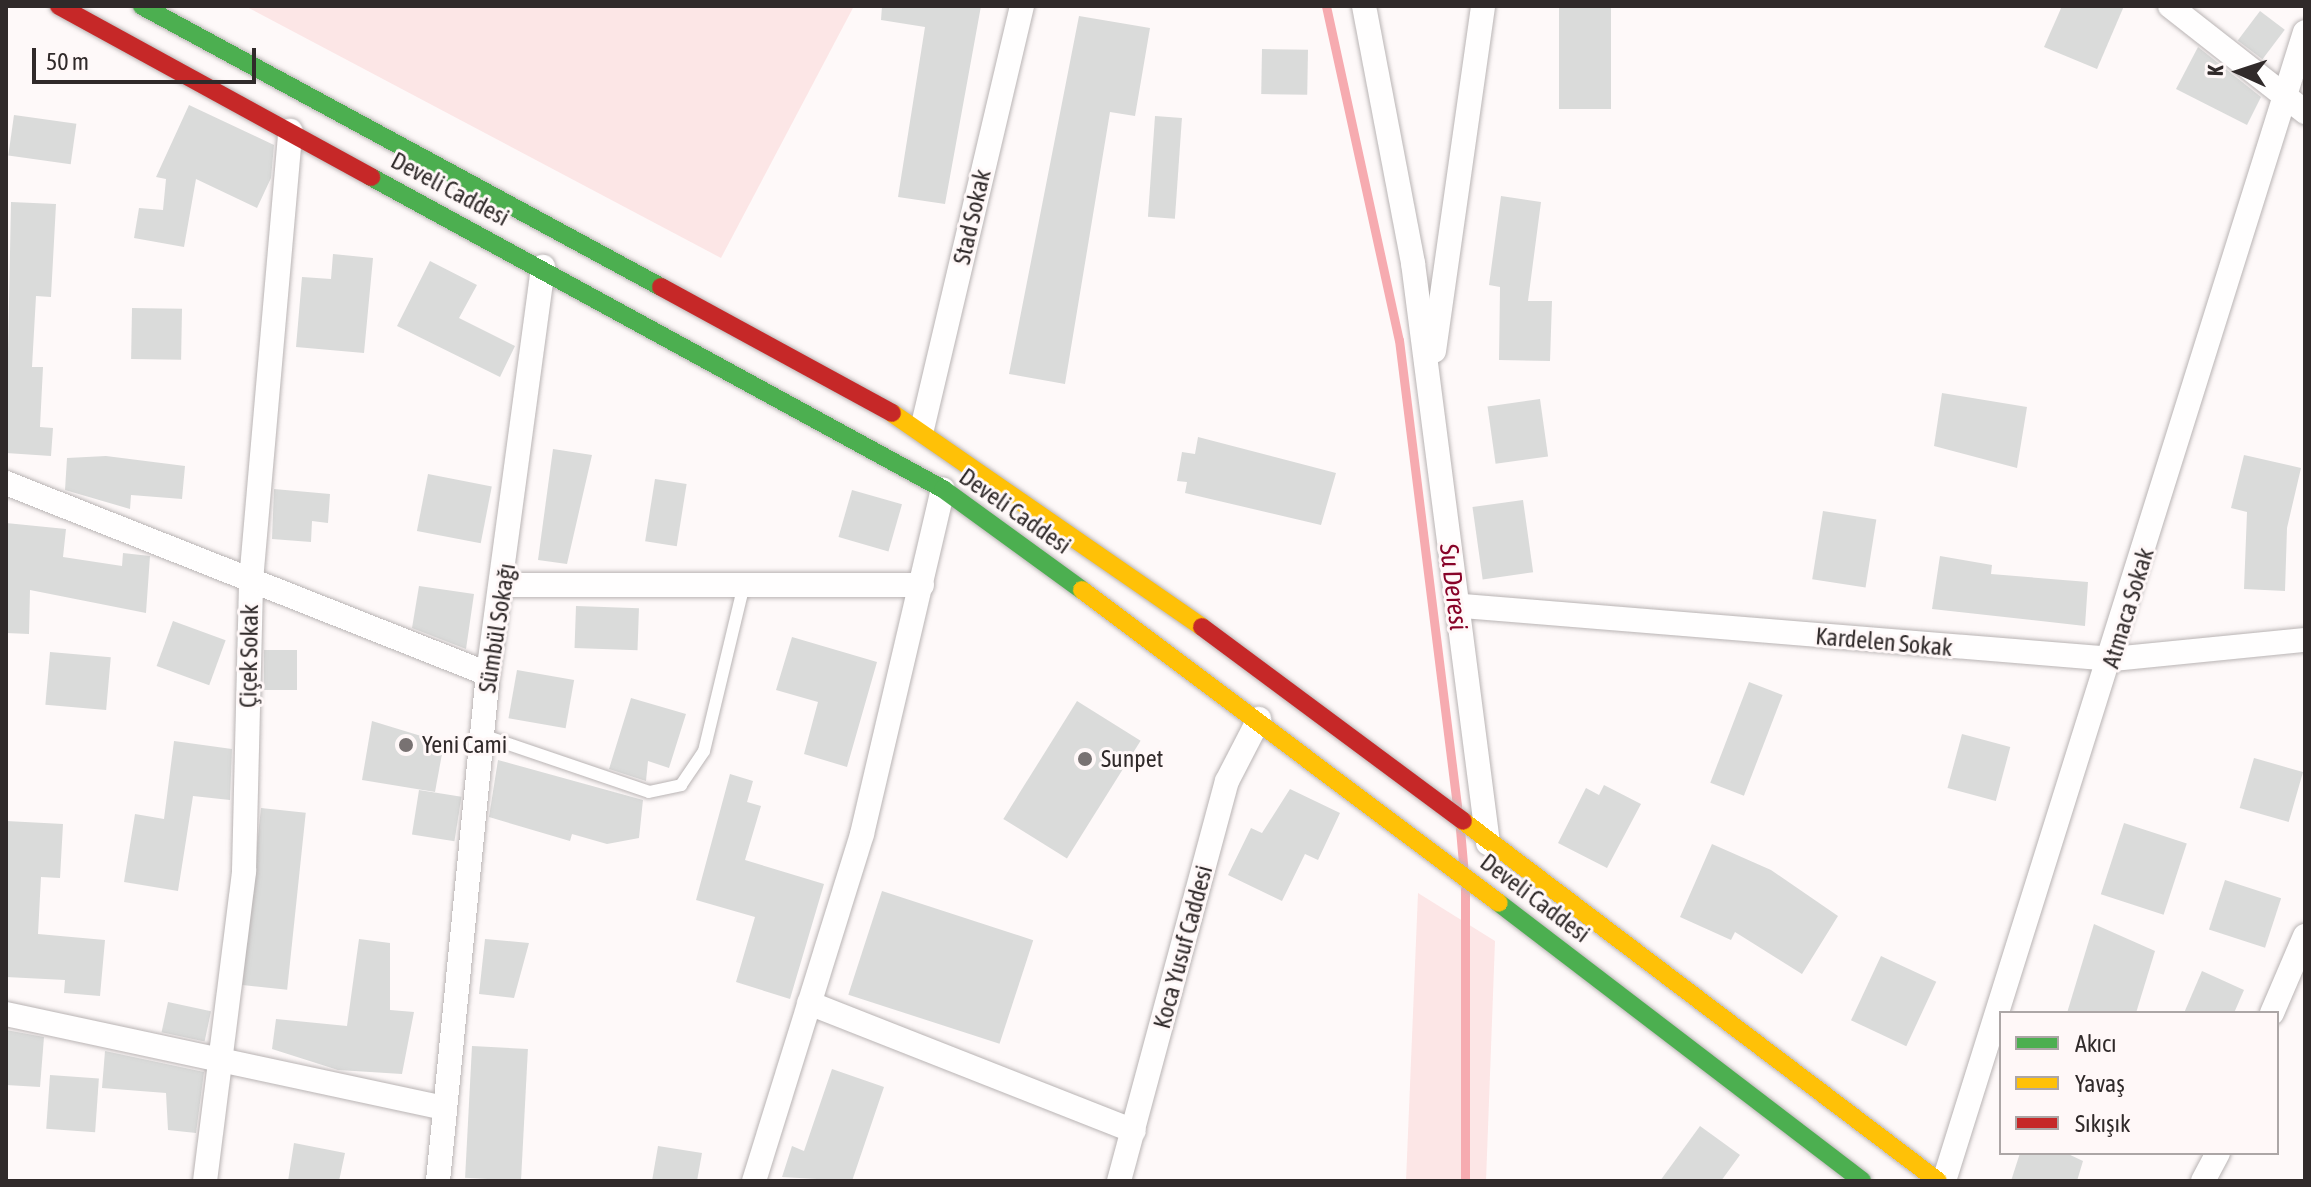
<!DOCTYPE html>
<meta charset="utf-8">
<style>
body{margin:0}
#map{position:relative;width:2311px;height:1187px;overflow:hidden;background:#fef9f9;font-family:"Asap Condensed",sans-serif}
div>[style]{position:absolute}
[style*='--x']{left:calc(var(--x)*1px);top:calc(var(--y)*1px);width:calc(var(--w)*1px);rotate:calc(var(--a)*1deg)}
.green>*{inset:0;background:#fce6e6}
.stream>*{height:9px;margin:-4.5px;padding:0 4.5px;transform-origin:4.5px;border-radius:4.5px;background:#f6abb0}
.building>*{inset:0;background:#dadbda;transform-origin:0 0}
.roads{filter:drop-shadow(0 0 2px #b9b4b4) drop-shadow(0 0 2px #b9b4b4)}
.lane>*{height:12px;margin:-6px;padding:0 6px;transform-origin:6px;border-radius:6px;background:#fffefe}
.street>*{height:24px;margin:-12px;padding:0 12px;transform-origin:12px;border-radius:12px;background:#fffefe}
.fast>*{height:18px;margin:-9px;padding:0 9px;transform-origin:9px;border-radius:9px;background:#4caf50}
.slow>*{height:18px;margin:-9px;padding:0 9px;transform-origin:9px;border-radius:9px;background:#ffc107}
.jam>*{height:18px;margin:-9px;padding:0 9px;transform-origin:9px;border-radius:9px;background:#c62828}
.dots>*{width:22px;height:22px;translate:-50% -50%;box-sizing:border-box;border:4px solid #fff8f8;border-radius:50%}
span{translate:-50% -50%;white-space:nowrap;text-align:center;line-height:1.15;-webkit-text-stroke:6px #fff8f8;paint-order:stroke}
.street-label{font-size:24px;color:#302a2a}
.poi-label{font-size:24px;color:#302a2a}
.left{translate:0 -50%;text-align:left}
.water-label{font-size:26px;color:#880328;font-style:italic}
.frame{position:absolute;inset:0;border:8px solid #302a2a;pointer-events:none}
.legend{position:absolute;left:1999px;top:1011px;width:280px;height:144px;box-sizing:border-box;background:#fff8f8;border:2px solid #aca6a6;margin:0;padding:10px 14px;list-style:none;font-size:24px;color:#302a2a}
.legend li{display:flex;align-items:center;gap:16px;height:40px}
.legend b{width:40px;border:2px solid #aca6a6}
.north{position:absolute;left:2199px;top:32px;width:80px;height:80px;-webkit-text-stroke:6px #fff8f8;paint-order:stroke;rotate:273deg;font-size:22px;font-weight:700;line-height:32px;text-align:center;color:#302a2a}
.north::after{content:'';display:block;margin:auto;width:28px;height:36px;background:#302a2a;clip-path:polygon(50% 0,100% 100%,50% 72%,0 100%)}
.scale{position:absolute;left:32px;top:48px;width:224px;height:36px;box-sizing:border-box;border:4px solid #302a2a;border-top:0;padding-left:10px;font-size:24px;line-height:28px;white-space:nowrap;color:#302a2a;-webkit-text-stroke:6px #fff8f8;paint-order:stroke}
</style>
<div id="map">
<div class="green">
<div style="clip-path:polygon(245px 6px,854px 6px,721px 258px)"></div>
<div style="clip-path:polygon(1418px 893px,1495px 941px,1486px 1181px,1406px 1181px)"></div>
</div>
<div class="stream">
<div style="--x:1326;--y:6;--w:342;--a:77.7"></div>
<div style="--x:1399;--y:340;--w:470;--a:82.9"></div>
<div style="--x:1460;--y:829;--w:37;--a:85"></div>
<div style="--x:1465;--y:889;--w:292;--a:90"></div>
</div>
<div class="building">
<div style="clip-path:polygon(882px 6px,981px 6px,945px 204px,898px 197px,925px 27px,881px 20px)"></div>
<div style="left:1559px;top:6px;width:52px;height:103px"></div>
<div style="clip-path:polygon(2062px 6px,2124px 6px,2097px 69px,2044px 47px)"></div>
<div style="left:2260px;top:11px;width:31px;height:37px;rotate:37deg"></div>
<div style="clip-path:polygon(1079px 16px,1150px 28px,1135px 116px,1110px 112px,1065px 384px,1009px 374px)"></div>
<div style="clip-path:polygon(2198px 47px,2261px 97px,2247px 125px,2176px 89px)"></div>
<div style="left:1262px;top:49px;width:46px;height:45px;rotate:1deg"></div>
<div style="clip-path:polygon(189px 105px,274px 145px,271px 178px,257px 208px,196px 179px,184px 247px,134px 238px,139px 208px,163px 210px,166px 179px,156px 177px)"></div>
<div style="left:14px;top:115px;width:63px;height:41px;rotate:8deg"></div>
<div style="left:1155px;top:116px;width:27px;height:101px;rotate:4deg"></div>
<div style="clip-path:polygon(1501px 196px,1541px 202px,1528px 301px,1552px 301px,1550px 361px,1499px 360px,1500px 287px,1489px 285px)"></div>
<div style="clip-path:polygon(11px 202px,56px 204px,51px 297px,36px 296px,32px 367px,43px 367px,40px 427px,53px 428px,51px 456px,6px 453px)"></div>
<div style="clip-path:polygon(333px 254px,373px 258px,364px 353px,296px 347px,302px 277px,331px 279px)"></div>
<div style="clip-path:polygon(430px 261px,477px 285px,459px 318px,515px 346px,500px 377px,397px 326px)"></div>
<div style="left:132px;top:308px;width:50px;height:51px;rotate:1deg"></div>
<div style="clip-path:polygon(1942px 393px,2027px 407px,2017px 468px,1934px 446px)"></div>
<div style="left:1540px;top:399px;width:58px;height:53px;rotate:82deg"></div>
<div style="clip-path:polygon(1198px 437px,1336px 473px,1321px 525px,1185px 493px,1187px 482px,1177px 481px,1182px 452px,1195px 454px)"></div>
<div style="clip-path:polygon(553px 449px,592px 455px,567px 564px,538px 560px)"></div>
<div style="clip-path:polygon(2244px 455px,2301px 468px,2287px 528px,2285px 591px,2244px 589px,2247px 512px,2231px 508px)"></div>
<div style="clip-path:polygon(106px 456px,185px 466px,182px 499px,131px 495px,130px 509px,65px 490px,67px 458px)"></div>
<div style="left:428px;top:474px;width:65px;height:58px;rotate:11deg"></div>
<div style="left:655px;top:479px;width:32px;height:63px;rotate:9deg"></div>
<div style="clip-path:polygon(274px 489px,330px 494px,328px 523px,312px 521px,311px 542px,272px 539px)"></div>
<div style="left:852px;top:490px;width:52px;height:49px;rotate:16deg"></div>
<div style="left:1523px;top:500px;width:73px;height:51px;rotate:82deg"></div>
<div style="left:1823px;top:511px;width:54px;height:69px;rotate:9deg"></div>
<div style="clip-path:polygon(6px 523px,66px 529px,63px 557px,122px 566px,123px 553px,150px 556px,146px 613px,30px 590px,29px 634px,6px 633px)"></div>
<div style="clip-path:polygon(1940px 556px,1992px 565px,1991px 574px,2088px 582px,2085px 626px,1932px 609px)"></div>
<div style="clip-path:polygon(419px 586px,474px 594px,466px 649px,412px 628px)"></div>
<div style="left:576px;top:606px;width:63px;height:42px;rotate:2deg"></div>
<div style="left:173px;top:621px;width:56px;height:48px;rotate:20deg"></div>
<div style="clip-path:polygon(792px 637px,877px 662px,847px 767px,804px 754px,818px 702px,776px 690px)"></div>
<div style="left:264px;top:650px;width:33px;height:40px"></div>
<div style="left:50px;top:652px;width:61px;height:53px;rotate:5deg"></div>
<div style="left:517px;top:670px;width:58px;height:49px;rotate:10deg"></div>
<div style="left:1749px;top:682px;width:36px;height:108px;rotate:21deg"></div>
<div style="clip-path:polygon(631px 698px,686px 714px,669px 768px,648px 761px,646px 781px,609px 769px)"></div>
<div style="left:1077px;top:701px;width:75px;height:139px;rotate:32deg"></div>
<div style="clip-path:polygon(372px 721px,444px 743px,435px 792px,362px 780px)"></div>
<div style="left:1962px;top:734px;width:50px;height:56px;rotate:15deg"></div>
<div style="clip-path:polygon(174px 741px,232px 749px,230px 800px,193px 796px,178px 891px,124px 882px,135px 814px,164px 819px)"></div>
<div style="left:2254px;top:758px;width:51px;height:52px;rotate:16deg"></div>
<div style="clip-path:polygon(498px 760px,643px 800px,639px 838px,607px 844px,572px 834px,570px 841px,489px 817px)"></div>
<div style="clip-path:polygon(730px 774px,753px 781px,747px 802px,761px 806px,745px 860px,824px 884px,790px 999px,736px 982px,755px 917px,696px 900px)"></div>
<div style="clip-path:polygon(1604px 785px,1641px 804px,1607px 868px,1558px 843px,1586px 788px,1599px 795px)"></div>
<div style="clip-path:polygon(1290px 789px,1340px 813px,1318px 860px,1305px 854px,1282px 901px,1228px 875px,1251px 828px,1262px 833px)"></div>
<div style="left:419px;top:790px;width:43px;height:45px;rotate:9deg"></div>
<div style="left:261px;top:808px;width:45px;height:178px;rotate:6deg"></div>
<div style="clip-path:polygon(6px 821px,63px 824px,60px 878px,41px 877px,38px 934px,105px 940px,100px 996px,64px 993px,65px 980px,6px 977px)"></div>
<div style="left:2124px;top:823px;width:66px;height:75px;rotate:18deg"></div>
<div style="clip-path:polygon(1712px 844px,1771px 870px,1838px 916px,1802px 974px,1735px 932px,1731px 940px,1680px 917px)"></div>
<div style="left:2225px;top:880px;width:59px;height:52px;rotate:18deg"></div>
<div style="left:882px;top:891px;width:159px;height:109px;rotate:18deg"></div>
<div style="clip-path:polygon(2094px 924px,2155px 951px,2136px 1013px,2067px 1013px)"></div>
<div style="clip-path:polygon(359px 939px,390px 943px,390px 1010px,414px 1012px,402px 1074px,338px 1070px,272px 1049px,276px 1019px,347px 1026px)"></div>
<div style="clip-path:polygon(485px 939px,529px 943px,514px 998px,479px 994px)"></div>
<div style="left:1881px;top:956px;width:61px;height:71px;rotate:25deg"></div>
<div style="clip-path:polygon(2202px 971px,2244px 990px,2234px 1013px,2184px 1013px)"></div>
<div style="left:168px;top:1002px;width:44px;height:31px;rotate:12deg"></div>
<div style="clip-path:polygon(6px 1030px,44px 1037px,40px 1087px,6px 1085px)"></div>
<div style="left:472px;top:1046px;width:56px;height:132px;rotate:3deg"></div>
<div style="clip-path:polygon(105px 1051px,204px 1072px,196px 1133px,168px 1130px,166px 1093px,102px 1088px)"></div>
<div style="clip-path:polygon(832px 1069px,884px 1087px,852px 1181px,782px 1177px,792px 1146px,804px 1151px)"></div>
<div style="left:50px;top:1075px;width:49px;height:54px;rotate:4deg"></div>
<div style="clip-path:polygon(1700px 1126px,1740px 1155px,1721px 1181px,1660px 1181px)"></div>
<div style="clip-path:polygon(294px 1143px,345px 1153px,339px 1181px,288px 1181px)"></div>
<div style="clip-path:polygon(658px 1146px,702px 1153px,697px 1181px,652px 1181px)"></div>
<div style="clip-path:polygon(2020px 1153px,2066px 1153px,2083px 1161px,2077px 1181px,2011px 1181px)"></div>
</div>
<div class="roads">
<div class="lane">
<div style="--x:482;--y:735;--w:176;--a:18.8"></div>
<div style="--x:649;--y:792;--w:33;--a:-12"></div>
<div style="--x:681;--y:785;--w:41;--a:-55.9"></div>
<div style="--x:704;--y:751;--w:167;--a:-76.5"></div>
</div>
<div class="street">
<div style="--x:1364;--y:6;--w:262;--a:79.2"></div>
<div style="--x:1413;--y:263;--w:585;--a:82.63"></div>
<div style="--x:2170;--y:6;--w:172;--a:38.1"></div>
<div style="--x:1434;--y:351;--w:348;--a:-81.9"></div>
<div style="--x:922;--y:429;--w:435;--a:-76.7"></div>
<div style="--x:6;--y:483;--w:518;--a:21.62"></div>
<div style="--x:505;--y:585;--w:417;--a:0"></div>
<div style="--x:1463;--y:606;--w:652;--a:4.66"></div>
<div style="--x:2113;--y:659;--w:193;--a:-5.7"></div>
<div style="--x:809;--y:1003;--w:349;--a:21.5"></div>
<div style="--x:2272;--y:1013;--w:84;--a:-66.8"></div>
<div style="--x:6;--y:1014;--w:448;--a:12.1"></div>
<div style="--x:205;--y:1181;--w:312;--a:-82.8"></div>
<div style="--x:244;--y:871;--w:290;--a:-88.6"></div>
<div style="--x:251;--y:581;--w:452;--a:-85"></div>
<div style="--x:438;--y:1181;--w:509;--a:-84.37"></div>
<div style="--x:488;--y:674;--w:411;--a:-82.3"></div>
<div style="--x:754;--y:1181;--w:363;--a:-72.7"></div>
<div style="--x:862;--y:834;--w:354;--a:-76.8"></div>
<div style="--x:1119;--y:1181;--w:414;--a:-74.9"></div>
<div style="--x:1227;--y:781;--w:70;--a:-62.7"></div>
<div style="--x:1944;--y:1181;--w:1204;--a:-72.56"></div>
<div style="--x:2203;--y:1181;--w:32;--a:-62"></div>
</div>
<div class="fast">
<div style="--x:142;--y:6;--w:590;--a:28.43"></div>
<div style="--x:371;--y:177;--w:652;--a:28.61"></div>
<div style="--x:943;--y:489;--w:172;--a:36"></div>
<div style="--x:1499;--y:903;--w:457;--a:37.4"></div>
</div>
<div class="slow">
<div style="--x:892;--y:413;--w:377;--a:34.6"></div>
<div style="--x:1082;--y:590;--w:521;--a:36.89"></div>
<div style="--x:1463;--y:821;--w:596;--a:37.16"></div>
</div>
<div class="jam">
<div style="--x:59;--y:6;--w:356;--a:28.7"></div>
<div style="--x:661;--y:287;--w:263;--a:28.6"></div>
<div style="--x:1202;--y:627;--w:325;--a:36.6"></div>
</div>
</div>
<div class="dots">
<div style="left:406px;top:745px;background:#787272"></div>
<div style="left:1085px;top:759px;background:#787272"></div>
</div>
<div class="street-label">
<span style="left:450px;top:189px;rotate:28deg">Develi Caddesi</span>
<span style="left:972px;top:217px;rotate:-77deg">Stad Sokak</span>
<span style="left:1015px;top:511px;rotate:35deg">Develi Caddesi</span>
<span style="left:2128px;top:608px;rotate:-73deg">Atmaca Sokak</span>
<span style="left:497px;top:628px;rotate:-81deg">Sümbül Sokağı</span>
<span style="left:1884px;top:642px;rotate:5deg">Kardelen Sokak</span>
<span style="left:249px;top:656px;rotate:-89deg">Çiçek Sokak</span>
<span style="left:1535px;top:898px;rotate:37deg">Develi Caddesi</span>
<span style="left:1183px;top:947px;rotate:-75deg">Koca Yusuf Caddesi</span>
</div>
<div class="poi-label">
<span class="left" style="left:422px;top:745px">Yeni Cami</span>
<span class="left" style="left:1101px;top:759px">Sunpet</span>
</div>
<div class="water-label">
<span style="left:1453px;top:587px;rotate:83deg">Su Deresi</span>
</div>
<div class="frame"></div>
<ul class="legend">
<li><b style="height:10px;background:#4caf50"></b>Akıcı</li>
<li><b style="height:10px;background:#ffc107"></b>Yavaş</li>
<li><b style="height:10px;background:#c62828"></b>Sıkışık</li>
</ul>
<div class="north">K</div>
<div class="scale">50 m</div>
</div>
